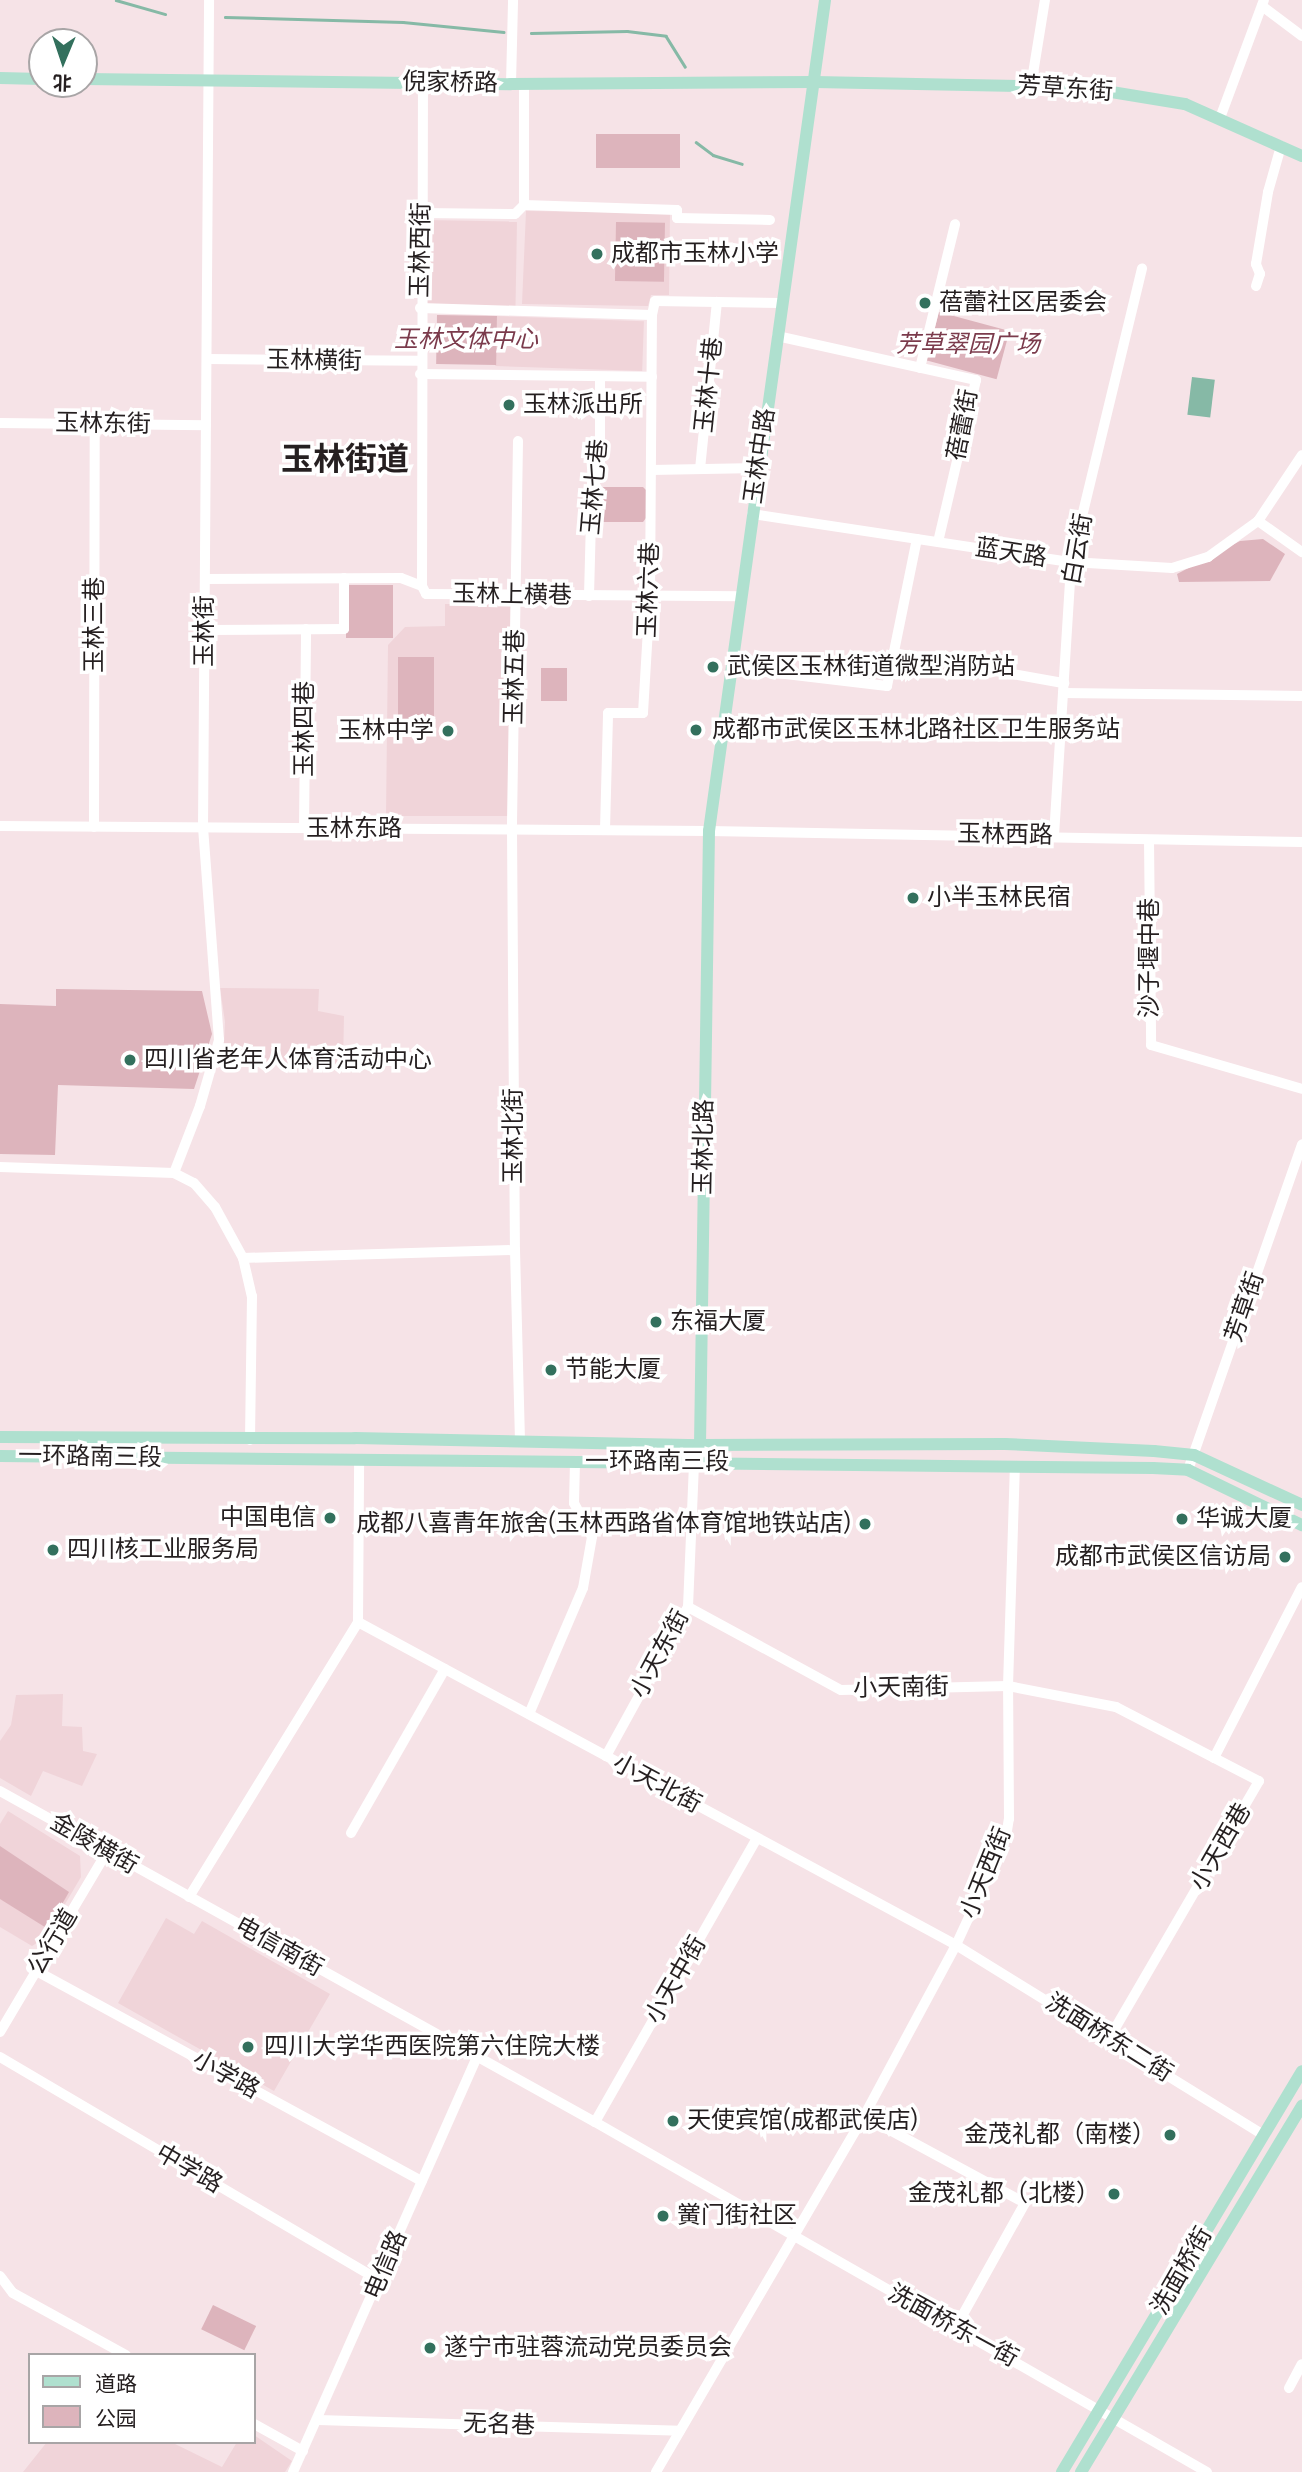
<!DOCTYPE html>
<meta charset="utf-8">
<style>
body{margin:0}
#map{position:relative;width:1302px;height:2472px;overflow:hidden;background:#f6e3e7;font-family:Bitter,"Noto Sans SC",serif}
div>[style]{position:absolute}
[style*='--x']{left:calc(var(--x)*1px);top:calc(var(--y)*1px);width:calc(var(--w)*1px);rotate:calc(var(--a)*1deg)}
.built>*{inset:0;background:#f0d4d9;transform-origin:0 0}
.green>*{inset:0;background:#ddb4bc;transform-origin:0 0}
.water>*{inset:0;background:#86b9a6;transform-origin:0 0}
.stream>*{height:2.5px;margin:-1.25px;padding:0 1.25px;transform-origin:1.25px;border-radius:1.25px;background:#86b9a6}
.minor>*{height:10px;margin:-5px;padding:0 5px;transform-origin:5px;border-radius:5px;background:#fff}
.major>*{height:12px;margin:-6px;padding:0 6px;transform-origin:6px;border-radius:6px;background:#afe0cf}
.dots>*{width:19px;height:19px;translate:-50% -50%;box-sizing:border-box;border:4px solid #fff;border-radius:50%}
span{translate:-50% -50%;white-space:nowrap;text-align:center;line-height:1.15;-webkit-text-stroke:7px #fff;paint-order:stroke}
.street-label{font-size:24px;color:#251f20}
.poi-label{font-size:24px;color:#251f20}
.left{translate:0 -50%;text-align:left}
.right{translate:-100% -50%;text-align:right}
.park-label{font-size:24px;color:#7b3b4c;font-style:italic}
.district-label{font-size:32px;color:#251f20;font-weight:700}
.legend{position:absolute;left:28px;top:2353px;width:228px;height:91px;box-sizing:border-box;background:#fff;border:2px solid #a8a5a6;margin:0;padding:9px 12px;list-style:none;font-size:21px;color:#251f20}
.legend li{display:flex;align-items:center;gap:14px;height:35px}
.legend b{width:35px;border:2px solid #a8a5a6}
.north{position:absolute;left:28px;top:28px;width:70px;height:70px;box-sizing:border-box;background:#fff;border:2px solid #a8a5a6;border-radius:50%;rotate:182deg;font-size:19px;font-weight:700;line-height:28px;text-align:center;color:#251f20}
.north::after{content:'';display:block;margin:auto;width:24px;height:32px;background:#33705d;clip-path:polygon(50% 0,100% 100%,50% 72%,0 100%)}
</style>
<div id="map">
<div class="built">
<div style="clip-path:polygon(526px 211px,670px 213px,669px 295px,651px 295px,648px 306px,522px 304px)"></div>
<div style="left:425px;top:220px;width:92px;height:85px;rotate:1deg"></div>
<div style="left:497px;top:316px;width:147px;height:50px;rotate:2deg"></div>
<div style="clip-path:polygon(445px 604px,512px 604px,508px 816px,386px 816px,388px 645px,405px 627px,445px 626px)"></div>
<div style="clip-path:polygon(220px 988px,319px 989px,318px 1011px,344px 1016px,343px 1065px,223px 1063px,225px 1022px)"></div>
<div style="clip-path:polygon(63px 1694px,62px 1726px,82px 1727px,83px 1751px,97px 1754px,82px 1786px,43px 1771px,31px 1796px,0 1778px,0 1741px,11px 1725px,16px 1695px)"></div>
<div style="clip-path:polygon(8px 1811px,80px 1856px,81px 1877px,45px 1938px,32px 1946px,0 1927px,0 1824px)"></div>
<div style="clip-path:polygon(166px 1918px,194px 1934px,202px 1921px,330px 1994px,274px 2091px,118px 2003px)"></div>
<div style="clip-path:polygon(254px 2435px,292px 2461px,285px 2472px,23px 2472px,47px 2442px,171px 2442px,222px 2467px,237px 2442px,254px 2442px)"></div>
</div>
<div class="green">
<div style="left:596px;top:134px;width:84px;height:34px"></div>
<div style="left:616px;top:222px;width:49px;height:59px;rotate:1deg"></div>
<div style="left:939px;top:312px;width:73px;height:50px;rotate:15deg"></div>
<div style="left:437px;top:315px;width:60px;height:49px;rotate:1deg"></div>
<div style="clip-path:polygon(598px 487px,643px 487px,647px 491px,646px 518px,643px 522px,599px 522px,594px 517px,594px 492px)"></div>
<div style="clip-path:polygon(1263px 539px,1285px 554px,1270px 581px,1179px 582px,1177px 574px,1240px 541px)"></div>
<div style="left:346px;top:585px;width:47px;height:53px"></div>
<div style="left:398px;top:657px;width:36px;height:62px"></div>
<div style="left:541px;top:668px;width:26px;height:33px"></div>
<div style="clip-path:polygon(56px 989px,202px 991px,212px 1034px,194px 1089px,58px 1085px,55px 1155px,0 1154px,0 1004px,56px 1006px)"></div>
<div style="clip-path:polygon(0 1846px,69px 1892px,48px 1929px,0 1899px)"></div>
<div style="left:213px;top:2305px;width:48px;height:27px;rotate:26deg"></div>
</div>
<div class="water">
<div style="left:1192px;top:377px;width:23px;height:38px;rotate:7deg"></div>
</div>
<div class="stream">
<div style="--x:116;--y:0;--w:51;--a:15.9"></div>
<div style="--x:225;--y:17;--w:178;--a:1.6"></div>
<div style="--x:403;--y:22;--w:101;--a:5.7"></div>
<div style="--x:531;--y:33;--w:96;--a:-1.2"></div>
<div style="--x:627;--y:31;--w:39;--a:7"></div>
<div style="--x:666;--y:36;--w:36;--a:58"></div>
<div style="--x:696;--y:142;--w:21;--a:37"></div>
<div style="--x:713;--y:155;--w:30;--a:17"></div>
</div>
<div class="minor">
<div style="--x:1262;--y:6;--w:50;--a:36.9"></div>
<div style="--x:511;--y:84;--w:84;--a:-88.6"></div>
<div style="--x:524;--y:84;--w:121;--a:90"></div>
<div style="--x:1031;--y:86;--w:87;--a:-80.8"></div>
<div style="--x:1220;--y:118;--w:126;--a:-69.6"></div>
<div style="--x:421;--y:213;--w:94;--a:0.6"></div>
<div style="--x:515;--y:214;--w:13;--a:-45"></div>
<div style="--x:524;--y:205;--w:153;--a:1.9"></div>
<div style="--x:677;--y:210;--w:8;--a:90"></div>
<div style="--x:677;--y:218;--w:93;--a:1.2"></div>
<div style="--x:1256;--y:286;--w:13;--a:-72"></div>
<div style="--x:1260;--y:274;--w:11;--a:-112"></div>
<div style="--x:1256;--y:264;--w:73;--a:-80.5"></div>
<div style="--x:1268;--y:192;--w:48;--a:-74.2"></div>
<div style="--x:420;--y:308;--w:232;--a:1.7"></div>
<div style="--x:652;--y:315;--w:14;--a:-78"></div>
<div style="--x:655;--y:301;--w:126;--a:0.9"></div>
<div style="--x:777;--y:336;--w:204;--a:12.5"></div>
<div style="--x:976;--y:380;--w:166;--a:103.2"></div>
<div style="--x:208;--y:359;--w:212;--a:0.5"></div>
<div style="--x:920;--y:368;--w:148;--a:-76.3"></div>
<div style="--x:420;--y:374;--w:232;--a:0.7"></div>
<div style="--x:0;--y:423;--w:206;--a:0.6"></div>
<div style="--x:518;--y:441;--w:389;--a:90.9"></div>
<div style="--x:512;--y:830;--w:420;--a:89.6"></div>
<div style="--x:515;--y:1250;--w:192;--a:88.5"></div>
<div style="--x:700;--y:469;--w:168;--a:-84.2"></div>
<div style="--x:651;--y:470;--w:107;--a:-1.1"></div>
<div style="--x:752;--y:514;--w:323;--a:8.6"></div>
<div style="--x:1071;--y:562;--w:101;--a:3.4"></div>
<div style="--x:1172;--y:568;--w:38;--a:-17"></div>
<div style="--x:1208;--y:557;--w:62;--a:-35.8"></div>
<div style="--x:1258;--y:521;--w:79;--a:-56.3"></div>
<div style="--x:1258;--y:521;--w:54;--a:35.2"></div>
<div style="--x:205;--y:579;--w:196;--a:-0.3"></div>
<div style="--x:401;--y:578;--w:22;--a:21"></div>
<div style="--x:422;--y:586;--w:9;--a:63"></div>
<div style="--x:426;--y:594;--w:315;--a:0.4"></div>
<div style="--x:422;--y:586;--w:503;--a:-89.89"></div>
<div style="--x:589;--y:596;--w:113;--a:-88.5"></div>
<div style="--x:592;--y:483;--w:11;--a:-41"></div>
<div style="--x:600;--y:476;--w:99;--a:-90"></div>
<div style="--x:205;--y:630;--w:139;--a:-0.4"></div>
<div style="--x:344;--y:629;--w:51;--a:-90"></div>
<div style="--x:893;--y:653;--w:174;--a:10"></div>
<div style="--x:761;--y:671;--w:127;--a:6.8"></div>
<div style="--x:887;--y:686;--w:150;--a:-78.5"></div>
<div style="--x:1063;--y:693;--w:239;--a:0.7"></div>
<div style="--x:0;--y:826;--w:709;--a:0.4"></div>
<div style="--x:709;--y:831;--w:593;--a:1.06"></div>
<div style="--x:94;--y:827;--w:403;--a:-89.9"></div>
<div style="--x:304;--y:828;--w:199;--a:-89.4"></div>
<div style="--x:605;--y:830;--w:117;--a:-88.5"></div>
<div style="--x:608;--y:713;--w:35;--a:0"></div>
<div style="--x:643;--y:713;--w:117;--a:-86.6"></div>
<div style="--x:650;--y:596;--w:281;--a:-89.6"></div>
<div style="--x:1054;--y:836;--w:275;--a:-86.4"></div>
<div style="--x:1071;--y:562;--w:302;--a:-76.4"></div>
<div style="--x:1149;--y:840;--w:205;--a:89.4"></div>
<div style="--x:1151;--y:1045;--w:157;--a:16.2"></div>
<div style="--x:0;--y:1167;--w:174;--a:2"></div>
<div style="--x:174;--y:1173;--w:22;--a:27"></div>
<div style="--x:194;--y:1183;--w:32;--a:49"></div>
<div style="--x:215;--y:1207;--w:58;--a:61.2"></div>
<div style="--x:243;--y:1258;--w:39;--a:77"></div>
<div style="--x:252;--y:1296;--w:144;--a:90.8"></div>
<div style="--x:174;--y:1173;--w:72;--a:-68.8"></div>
<div style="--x:200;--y:1106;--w:69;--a:-73.9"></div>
<div style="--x:219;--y:1040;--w:213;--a:-94.3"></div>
<div style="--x:203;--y:828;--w:828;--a:-89.58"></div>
<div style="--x:243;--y:1258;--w:272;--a:-1.7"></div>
<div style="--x:1188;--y:1470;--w:345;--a:-70.7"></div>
<div style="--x:688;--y:1607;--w:174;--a:28.5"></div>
<div style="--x:841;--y:1690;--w:167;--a:-1.4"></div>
<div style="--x:1008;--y:1686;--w:110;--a:11"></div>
<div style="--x:1116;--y:1707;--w:161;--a:27.4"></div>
<div style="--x:1259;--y:1781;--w:296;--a:120.2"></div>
<div style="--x:358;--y:1622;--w:680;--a:28.37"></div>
<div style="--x:956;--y:1945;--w:360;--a:31.7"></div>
<div style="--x:529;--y:1714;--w:137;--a:-66.8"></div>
<div style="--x:583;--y:1588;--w:52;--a:-80"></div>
<div style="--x:592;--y:1537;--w:38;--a:-118"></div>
<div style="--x:574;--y:1503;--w:42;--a:-88.6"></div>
<div style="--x:606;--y:1756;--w:170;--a:-61.2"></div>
<div style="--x:688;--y:1607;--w:145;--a:-87.6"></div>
<div style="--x:1214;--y:1758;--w:192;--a:-62.8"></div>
<div style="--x:0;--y:1791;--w:681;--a:29.09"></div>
<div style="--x:595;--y:2122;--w:705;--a:29.77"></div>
<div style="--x:351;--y:1833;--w:189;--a:-60.2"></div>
<div style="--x:189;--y:1897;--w:323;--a:-58.4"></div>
<div style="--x:358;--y:1622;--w:162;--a:-89.6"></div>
<div style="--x:31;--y:1968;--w:445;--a:28.6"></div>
<div style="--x:0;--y:2032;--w:209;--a:-59.3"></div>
<div style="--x:0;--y:2057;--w:440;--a:30.5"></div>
<div style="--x:864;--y:2116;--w:183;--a:28.4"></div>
<div style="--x:1025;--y:2203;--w:142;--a:119.1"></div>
<div style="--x:595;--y:2122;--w:327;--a:-60.3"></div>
<div style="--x:0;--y:2276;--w:21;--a:53"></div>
<div style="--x:13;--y:2293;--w:129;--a:28.8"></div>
<div style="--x:1289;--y:2388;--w:27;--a:-62"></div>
<div style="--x:318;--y:2420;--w:362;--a:1.7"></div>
<div style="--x:254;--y:2424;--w:56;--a:28.9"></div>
<div style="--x:293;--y:2472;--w:454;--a:-66.1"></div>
<div style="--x:656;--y:2472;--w:412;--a:-59.7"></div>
<div style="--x:864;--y:2116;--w:194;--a:-61.7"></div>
<div style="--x:956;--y:1945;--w:119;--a:-65.2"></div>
<div style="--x:1006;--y:1837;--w:18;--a:-81"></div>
<div style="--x:1009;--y:1819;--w:133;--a:-90.4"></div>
<div style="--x:1008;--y:1686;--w:220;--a:-88.2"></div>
</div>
<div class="major">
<div style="--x:0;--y:78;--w:42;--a:1.4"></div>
<div style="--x:84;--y:79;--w:427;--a:0.7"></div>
<div style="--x:511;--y:84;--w:304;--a:-0.4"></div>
<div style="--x:815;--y:82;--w:266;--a:1.1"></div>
<div style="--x:1081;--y:87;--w:105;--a:9.3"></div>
<div style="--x:1185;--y:104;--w:128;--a:24"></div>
<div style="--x:0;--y:1437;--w:355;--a:0.2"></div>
<div style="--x:355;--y:1438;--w:345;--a:1.2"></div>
<div style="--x:700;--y:1445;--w:305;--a:-0.2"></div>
<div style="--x:1005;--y:1444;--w:149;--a:2.7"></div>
<div style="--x:1154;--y:1451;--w:40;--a:5.7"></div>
<div style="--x:1194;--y:1455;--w:119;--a:24.8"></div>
<div style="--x:0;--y:1456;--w:1153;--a:0.6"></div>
<div style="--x:1153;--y:1468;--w:35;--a:3"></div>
<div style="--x:1188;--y:1470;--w:127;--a:25.8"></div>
<div style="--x:694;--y:1462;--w:18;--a:-71"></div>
<div style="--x:700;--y:1445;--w:614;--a:-89.16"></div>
<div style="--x:709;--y:831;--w:839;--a:-82.05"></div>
<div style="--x:1062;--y:2472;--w:467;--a:-59.1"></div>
<div style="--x:1081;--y:2472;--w:428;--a:-58.9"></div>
</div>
<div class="dots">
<div style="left:597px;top:254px;background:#33705d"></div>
<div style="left:925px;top:303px;background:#33705d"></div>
<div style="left:509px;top:405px;background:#33705d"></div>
<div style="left:713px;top:667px;background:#33705d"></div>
<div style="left:696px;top:730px;background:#33705d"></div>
<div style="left:448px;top:731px;background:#33705d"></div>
<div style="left:913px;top:898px;background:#33705d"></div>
<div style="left:130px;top:1060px;background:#33705d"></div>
<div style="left:656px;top:1322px;background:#33705d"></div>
<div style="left:551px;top:1370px;background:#33705d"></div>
<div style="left:330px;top:1518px;background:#33705d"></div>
<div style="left:1182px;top:1519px;background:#33705d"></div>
<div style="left:865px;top:1524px;background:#33705d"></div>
<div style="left:53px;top:1550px;background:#33705d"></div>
<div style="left:1285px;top:1557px;background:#33705d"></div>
<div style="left:248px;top:2047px;background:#33705d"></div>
<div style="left:673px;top:2121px;background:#33705d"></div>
<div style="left:1170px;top:2135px;background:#33705d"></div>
<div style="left:1114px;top:2194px;background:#33705d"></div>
<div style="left:663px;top:2216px;background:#33705d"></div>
<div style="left:430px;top:2348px;background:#33705d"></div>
</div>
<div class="street-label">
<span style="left:450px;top:83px;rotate:1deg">倪家桥路</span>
<span style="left:1065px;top:89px;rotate:4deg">芳草东街</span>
<span style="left:421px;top:250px;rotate:-89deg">玉林西街</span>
<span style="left:314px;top:361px;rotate:1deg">玉林横街</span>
<span style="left:709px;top:385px;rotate:-84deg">玉林十巷</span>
<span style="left:103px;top:424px;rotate:1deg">玉林东街</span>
<span style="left:963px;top:425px;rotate:-79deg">蓓蕾街</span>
<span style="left:760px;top:456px;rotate:-82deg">玉林中路</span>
<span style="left:595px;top:487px;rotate:-85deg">玉林七巷</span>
<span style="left:1078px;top:549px;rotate:-80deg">白云街</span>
<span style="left:1011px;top:553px;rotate:9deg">蓝天路</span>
<span style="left:649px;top:590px;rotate:-88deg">玉林六巷</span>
<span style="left:512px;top:595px;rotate:1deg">玉林上横巷</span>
<span style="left:95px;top:625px;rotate:-90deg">玉林三巷</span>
<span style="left:205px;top:631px;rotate:-90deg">玉林街</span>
<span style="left:515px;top:677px;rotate:-89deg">玉林五巷</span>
<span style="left:305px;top:729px;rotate:-90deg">玉林四巷</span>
<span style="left:354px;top:829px">玉林东路</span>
<span style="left:1005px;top:835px;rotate:1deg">玉林西路</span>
<span style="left:1150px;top:958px;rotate:-90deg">沙子堰中巷</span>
<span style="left:514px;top:1136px;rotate:-90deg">玉林北街</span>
<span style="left:704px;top:1147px;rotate:-89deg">玉林北路</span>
<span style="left:1245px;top:1307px;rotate:-71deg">芳草街</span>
<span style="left:90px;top:1457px;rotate:1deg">一环路南三段</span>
<span style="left:657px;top:1462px">一环路南三段</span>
<span style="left:660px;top:1654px;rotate:-62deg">小天东街</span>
<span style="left:901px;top:1688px;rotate:-1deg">小天南街</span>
<span style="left:657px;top:1784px;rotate:28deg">小天北街</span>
<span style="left:94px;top:1844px;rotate:30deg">金陵横街</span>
<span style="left:1221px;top:1847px;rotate:-60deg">小天西巷</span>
<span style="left:986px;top:1873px;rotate:-68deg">小天西街</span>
<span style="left:53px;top:1942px;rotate:-59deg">公行道</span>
<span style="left:279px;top:1947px;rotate:29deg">电信南街</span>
<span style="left:676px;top:1980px;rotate:-60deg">小天中街</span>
<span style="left:1109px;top:2038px;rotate:32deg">洗面桥东二街</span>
<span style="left:226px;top:2075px;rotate:29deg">小学路</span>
<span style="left:189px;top:2169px;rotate:30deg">中学路</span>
<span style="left:386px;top:2265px;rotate:-67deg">电信路</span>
<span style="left:1182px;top:2271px;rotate:-60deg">洗面桥街</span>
<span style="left:953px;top:2326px;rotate:29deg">洗面桥东一街</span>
<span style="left:499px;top:2425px;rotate:2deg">无名巷</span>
</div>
<div class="poi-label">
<span class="left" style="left:611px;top:254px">成都市玉林小学</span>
<span class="left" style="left:939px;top:303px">蓓蕾社区居委会</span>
<span class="left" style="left:523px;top:405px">玉林派出所</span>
<span class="left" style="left:727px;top:667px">武侯区玉林街道微型消防站</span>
<span class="left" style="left:712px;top:730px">成都市武侯区玉林北路社区卫生服务站</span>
<span class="right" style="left:434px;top:731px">玉林中学</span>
<span class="left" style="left:927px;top:898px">小半玉林民宿</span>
<span class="left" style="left:144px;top:1060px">四川省老年人体育活动中心</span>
<span class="left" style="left:670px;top:1322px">东福大厦</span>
<span class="left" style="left:565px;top:1370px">节能大厦</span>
<span class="right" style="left:316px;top:1518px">中国电信</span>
<span class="left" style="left:1196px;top:1519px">华诚大厦</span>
<span class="right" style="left:851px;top:1524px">成都八喜青年旅舍(玉林西路省体育馆地铁站店)</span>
<span class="left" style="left:67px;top:1550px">四川核工业服务局</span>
<span class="right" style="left:1271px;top:1557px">成都市武侯区信访局</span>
<span class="left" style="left:264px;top:2047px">四川大学华西医院第六住院大楼</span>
<span class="left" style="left:687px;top:2121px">天使宾馆(成都武侯店)</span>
<span class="right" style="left:1156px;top:2135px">金茂礼都（南楼）</span>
<span class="right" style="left:1100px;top:2194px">金茂礼都（北楼）</span>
<span class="left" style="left:677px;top:2216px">黉门街社区</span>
<span class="left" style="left:444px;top:2348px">遂宁市驻蓉流动党员委员会</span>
</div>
<div class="park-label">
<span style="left:466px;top:340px">玉林文体中心</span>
<span style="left:968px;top:345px">芳草翠园广场</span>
</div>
<div class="district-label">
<span style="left:345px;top:459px">玉林街道</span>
</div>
<ul class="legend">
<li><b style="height:9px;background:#afe0cf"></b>道路</li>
<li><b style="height:19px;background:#ddb4bc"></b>公园</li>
</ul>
<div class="north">北</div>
</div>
